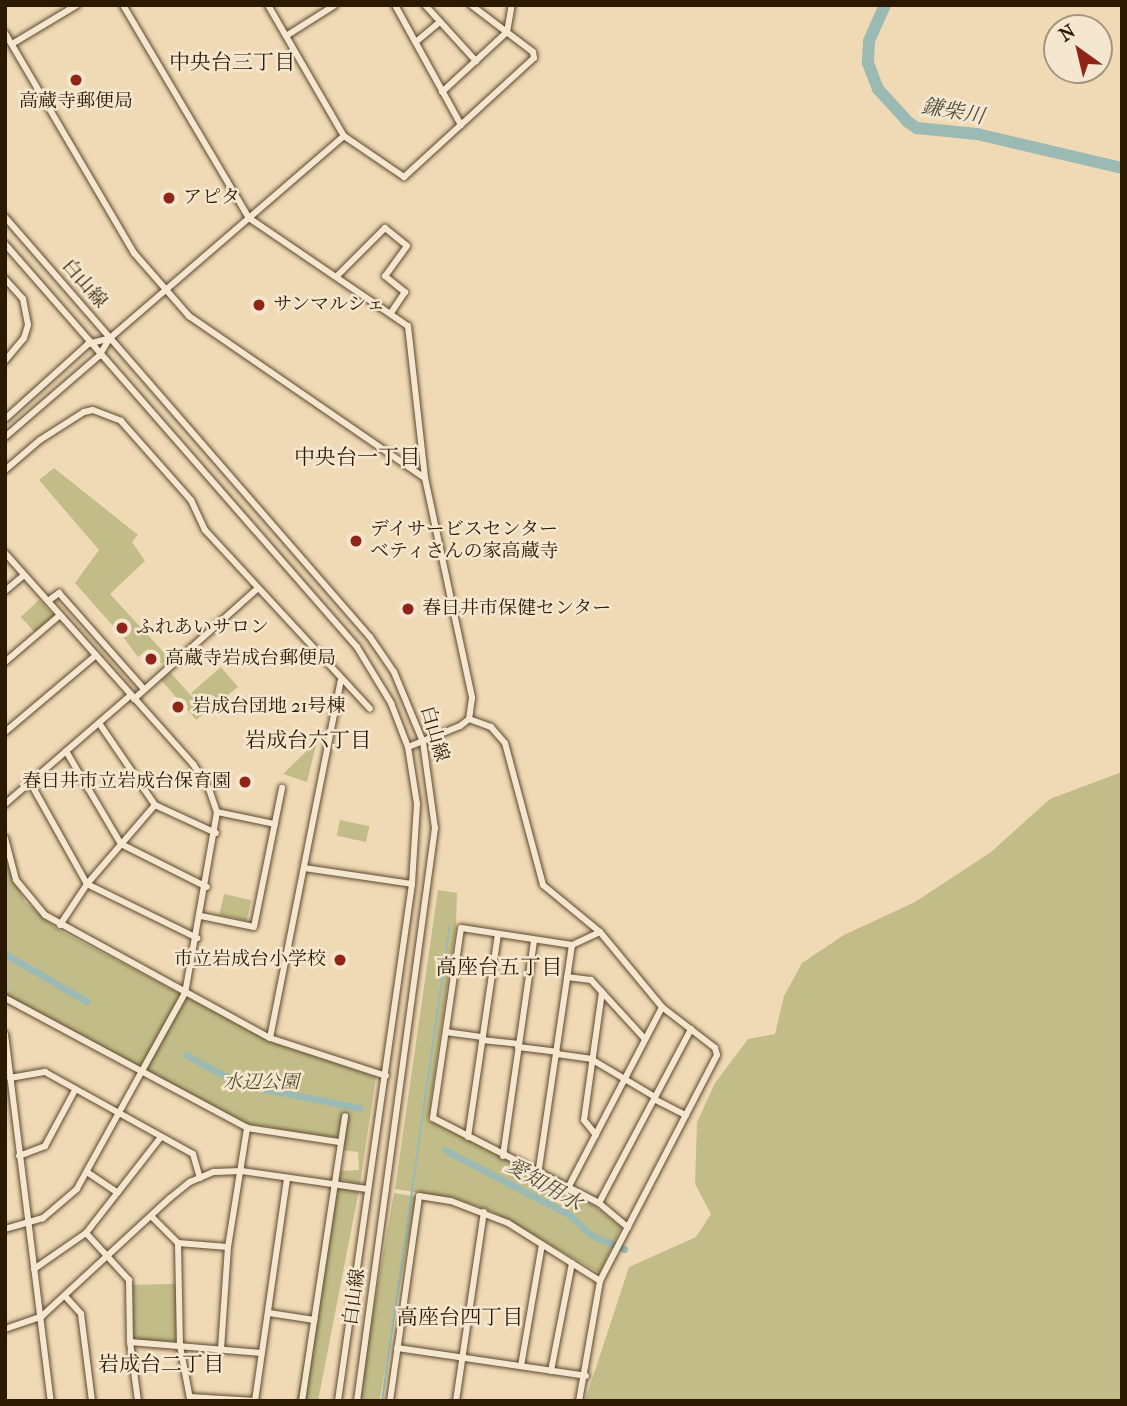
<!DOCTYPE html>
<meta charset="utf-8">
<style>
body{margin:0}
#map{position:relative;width:1127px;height:1406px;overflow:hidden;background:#f0dab5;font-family:"IM FELL French Canon","Noto Serif JP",serif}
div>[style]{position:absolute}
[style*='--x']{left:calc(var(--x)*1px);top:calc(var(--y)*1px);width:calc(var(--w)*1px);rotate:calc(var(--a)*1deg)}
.green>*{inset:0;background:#c2bd88;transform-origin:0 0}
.stream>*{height:2px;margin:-1px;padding:0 1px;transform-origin:1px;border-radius:1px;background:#9bbab3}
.canal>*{height:7px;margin:-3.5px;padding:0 3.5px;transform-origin:3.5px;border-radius:3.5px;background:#9bbab3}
.river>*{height:12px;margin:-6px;padding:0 6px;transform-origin:6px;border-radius:6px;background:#9bbab3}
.roads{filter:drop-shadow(0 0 2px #5d492f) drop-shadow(0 0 2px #5d492f)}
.minor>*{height:6px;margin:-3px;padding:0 3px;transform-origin:3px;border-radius:3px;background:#f5e7cf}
.dots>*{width:19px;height:19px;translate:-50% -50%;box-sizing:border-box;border:4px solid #f5e7cf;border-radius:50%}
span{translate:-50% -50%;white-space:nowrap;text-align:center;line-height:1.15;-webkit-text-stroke:5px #f5e7cf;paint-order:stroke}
.poi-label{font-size:19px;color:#2c1902}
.left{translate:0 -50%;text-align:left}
.right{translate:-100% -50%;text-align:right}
.street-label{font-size:19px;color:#2c1902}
.park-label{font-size:19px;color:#594a2a;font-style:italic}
.neighbourhood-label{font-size:21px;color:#2c1902}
.water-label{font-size:21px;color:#535140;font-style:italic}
.frame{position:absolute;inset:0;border:7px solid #2c1902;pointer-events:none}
.north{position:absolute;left:1043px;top:14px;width:70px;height:70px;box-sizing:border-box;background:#f5e7cf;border:2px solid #a5957d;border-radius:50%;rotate:326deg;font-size:19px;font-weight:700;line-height:28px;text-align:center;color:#2c1902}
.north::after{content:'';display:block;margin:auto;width:24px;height:32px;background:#8f2418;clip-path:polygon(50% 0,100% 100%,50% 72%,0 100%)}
</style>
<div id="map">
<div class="green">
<div style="clip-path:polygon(54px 468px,138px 535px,132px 542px,145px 561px,110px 594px,169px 658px,162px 664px,148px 649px,138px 657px,123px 637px,131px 629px,122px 618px,113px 626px,75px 583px,99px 550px,39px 480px)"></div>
<div style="left:39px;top:600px;width:22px;height:25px;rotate:47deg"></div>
<div style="clip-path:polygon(221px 667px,238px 687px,196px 720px,161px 680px,170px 672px,204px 710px,191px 693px)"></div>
<div style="clip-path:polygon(317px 741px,307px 782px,283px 774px)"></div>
<div style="clip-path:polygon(1122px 772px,1122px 1401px,585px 1401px,629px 1267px,696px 1237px,711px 1214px,695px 1184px,697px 1122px,715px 1083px,748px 1039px,775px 1034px,784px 996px,802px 963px,844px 935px,915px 902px,991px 852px,1050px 799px)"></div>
<div style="left:340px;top:820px;width:30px;height:16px;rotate:12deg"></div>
<div style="clip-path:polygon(5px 859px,25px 902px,57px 929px,270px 1041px,376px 1077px,360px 1184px,337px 1179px,341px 1171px,359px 1170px,358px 1152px,343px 1150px,345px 1120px,341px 1120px,337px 1138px,247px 1124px,5px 995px)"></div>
<div style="clip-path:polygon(438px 890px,457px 893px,456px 925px,428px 1120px,588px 1201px,621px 1227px,600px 1273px,491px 1211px,454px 1198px,395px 1189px)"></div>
<div style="left:224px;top:894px;width:28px;height:21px;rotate:13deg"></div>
<div style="left:338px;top:1188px;width:21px;height:215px;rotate:11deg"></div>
<div style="left:394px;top:1193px;width:22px;height:210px;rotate:10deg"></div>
<div style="left:176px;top:1284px;width:57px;height:44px;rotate:89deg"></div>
</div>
<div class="stream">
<div style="--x:382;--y:1401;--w:480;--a:-81.9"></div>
</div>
<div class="canal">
<div style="--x:5;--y:954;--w:94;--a:30.1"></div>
<div style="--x:186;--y:1055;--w:61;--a:28.2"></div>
<div style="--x:240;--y:1084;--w:122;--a:11.3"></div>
<div style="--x:445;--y:1150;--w:139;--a:27.5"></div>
<div style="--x:568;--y:1214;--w:31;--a:42"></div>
<div style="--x:591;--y:1235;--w:36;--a:23"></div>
</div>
<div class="river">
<div style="--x:885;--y:5;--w:39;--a:114"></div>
<div style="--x:869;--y:41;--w:22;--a:93"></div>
<div style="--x:868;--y:63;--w:28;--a:69"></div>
<div style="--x:878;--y:89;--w:45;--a:47.7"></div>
<div style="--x:908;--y:122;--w:11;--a:34"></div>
<div style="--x:917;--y:128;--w:60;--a:5.7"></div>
<div style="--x:977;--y:134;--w:149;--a:13.2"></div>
</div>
<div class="roads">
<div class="minor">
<div style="--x:123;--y:5;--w:247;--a:59.4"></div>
<div style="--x:249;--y:218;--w:192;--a:34.2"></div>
<div style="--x:408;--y:326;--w:153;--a:83.6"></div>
<div style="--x:425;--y:478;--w:225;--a:77.9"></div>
<div style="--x:472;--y:698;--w:21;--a:98"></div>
<div style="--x:469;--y:719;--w:11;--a:142"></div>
<div style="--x:460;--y:726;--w:56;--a:158"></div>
<div style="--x:268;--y:5;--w:151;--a:59.9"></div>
<div style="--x:344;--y:136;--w:73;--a:34.3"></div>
<div style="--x:404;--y:177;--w:176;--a:-42.5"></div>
<div style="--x:534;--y:58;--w:6;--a:-99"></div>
<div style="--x:533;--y:52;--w:78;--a:-142.8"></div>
<div style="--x:395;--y:5;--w:137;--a:61.2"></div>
<div style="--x:425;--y:5;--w:76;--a:47.7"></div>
<div style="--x:5;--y:33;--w:255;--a:59.6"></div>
<div style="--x:134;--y:253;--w:84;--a:48.9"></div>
<div style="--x:189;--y:316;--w:286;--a:34.5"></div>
<div style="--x:286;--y:36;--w:58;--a:-32.3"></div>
<div style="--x:417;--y:41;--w:30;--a:-40"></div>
<div style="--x:12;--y:44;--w:76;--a:-31"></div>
<div style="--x:442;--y:92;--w:88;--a:-42.7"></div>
<div style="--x:507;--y:32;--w:27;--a:-80"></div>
<div style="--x:5;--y:217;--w:556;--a:49.01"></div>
<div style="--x:370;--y:637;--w:42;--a:55.6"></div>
<div style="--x:394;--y:672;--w:76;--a:67.5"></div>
<div style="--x:423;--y:742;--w:87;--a:82.1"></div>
<div style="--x:435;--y:828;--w:578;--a:97.75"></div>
<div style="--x:5;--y:244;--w:535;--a:48.86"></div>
<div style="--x:357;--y:647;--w:66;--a:58.7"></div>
<div style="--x:391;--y:703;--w:47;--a:68.9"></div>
<div style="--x:408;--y:747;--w:58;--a:81"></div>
<div style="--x:417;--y:804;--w:80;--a:93.6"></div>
<div style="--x:412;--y:884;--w:522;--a:98.15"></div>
<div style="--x:337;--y:276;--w:68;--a:-45"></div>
<div style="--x:385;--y:228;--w:28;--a:39"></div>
<div style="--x:407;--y:246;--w:37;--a:126"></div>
<div style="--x:385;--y:276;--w:26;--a:39"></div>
<div style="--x:405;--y:292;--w:25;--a:124"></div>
<div style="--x:5;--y:279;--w:27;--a:48"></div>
<div style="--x:23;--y:299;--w:26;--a:79"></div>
<div style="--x:28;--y:325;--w:14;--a:107"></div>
<div style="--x:24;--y:338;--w:30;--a:130"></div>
<div style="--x:5;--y:419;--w:112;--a:-42.1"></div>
<div style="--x:88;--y:344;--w:23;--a:-15"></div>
<div style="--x:5;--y:437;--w:124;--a:-40.8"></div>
<div style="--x:99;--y:356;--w:21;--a:-59"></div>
<div style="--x:110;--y:338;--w:309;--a:-40.8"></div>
<div style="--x:5;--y:470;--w:46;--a:-40.6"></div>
<div style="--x:40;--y:440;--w:52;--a:-32.5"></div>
<div style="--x:84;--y:412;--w:9;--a:-13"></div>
<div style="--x:93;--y:410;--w:30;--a:21"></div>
<div style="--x:121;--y:421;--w:106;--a:48.5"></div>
<div style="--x:191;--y:500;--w:33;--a:65"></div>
<div style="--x:205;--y:530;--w:243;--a:47.3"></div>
<div style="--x:5;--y:553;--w:283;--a:48.3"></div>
<div style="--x:193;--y:764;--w:30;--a:57"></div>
<div style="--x:209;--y:789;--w:24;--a:71"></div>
<div style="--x:217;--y:812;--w:184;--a:100"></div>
<div style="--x:185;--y:993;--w:224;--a:118.9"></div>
<div style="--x:77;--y:1189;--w:45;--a:139.5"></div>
<div style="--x:43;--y:1218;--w:40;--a:164"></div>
<div style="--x:5;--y:591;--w:25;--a:-40"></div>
<div style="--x:48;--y:601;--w:14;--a:-36"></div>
<div style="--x:59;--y:593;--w:128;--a:48.5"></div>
<div style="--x:5;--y:662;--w:72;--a:-40.5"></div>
<div style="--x:134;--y:699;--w:165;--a:-41.8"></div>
<div style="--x:469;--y:719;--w:23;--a:20"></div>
<div style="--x:491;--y:727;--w:21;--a:49"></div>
<div style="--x:505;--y:743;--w:147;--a:75"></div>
<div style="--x:543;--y:885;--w:74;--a:39.5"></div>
<div style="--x:600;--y:932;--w:97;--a:50.4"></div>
<div style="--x:662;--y:1007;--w:67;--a:37.7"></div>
<div style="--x:715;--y:1048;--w:7;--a:74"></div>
<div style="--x:717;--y:1055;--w:254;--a:117.4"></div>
<div style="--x:600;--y:1281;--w:122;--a:99.9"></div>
<div style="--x:99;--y:723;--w:99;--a:55.7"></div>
<div style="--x:155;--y:805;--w:67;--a:24.7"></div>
<div style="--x:5;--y:732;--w:119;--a:-40.2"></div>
<div style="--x:66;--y:751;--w:108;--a:59.4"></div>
<div style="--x:121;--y:844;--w:96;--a:26.6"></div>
<div style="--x:30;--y:782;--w:117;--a:60.8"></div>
<div style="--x:87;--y:884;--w:123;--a:26.1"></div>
<div style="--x:5;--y:804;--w:167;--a:-40.9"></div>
<div style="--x:217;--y:812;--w:59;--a:11.7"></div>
<div style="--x:5;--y:838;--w:43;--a:75.3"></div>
<div style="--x:16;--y:880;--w:45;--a:50.4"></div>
<div style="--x:45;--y:915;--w:256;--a:28.7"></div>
<div style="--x:270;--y:1038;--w:122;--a:18.1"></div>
<div style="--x:304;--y:868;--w:109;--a:8.4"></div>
<div style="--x:201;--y:916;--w:54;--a:11.7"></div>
<div style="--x:254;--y:927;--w:142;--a:-78.6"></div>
<div style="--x:60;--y:925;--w:49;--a:-56.6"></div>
<div style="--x:87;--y:884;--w:104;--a:-49.3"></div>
<div style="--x:600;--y:932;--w:31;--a:155"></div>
<div style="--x:572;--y:945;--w:112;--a:-171.3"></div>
<div style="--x:461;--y:928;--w:192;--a:98.4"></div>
<div style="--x:433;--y:1118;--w:186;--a:27.1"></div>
<div style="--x:599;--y:1203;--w:38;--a:40"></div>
<div style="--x:567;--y:977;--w:24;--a:7"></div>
<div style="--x:591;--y:980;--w:79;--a:47.6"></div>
<div style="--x:5;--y:998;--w:275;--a:28.2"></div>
<div style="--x:247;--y:1128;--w:93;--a:8.7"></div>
<div style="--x:446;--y:1032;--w:37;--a:8"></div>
<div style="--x:5;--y:1034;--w:370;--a:82.9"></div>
<div style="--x:270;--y:1038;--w:364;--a:-78.8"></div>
<div style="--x:482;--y:1040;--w:37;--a:6"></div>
<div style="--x:518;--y:1047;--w:39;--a:7"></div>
<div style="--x:557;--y:1054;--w:34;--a:8"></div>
<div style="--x:591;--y:1059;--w:74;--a:30.7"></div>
<div style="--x:10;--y:1078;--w:36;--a:-10"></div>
<div style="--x:45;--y:1072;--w:169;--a:29"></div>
<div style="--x:193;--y:1154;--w:25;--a:74"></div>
<div style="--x:654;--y:1099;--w:36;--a:27"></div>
<div style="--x:596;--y:1135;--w:19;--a:-129"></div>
<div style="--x:584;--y:1120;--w:129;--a:-82"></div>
<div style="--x:468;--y:1137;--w:205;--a:-81.6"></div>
<div style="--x:19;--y:1156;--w:28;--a:-21"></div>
<div style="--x:45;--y:1146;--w:64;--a:-61.8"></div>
<div style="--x:503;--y:1156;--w:218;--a:-81.8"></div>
<div style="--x:87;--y:1172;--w:37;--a:34"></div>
<div style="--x:538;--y:1175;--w:232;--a:-81.6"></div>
<div style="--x:569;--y:1186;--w:202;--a:-62.5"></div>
<div style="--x:599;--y:1203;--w:197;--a:-62.1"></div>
<div style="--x:151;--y:1216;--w:38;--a:45"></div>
<div style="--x:178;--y:1243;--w:103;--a:88.9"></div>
<div style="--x:180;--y:1346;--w:54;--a:79.3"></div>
<div style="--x:86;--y:1233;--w:64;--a:47.5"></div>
<div style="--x:129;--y:1280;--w:62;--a:89.1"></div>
<div style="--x:130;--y:1342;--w:60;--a:82.3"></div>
<div style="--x:178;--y:1243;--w:50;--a:4.6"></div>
<div style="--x:34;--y:1269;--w:63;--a:-34.7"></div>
<div style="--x:86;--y:1233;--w:122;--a:-52"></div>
<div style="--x:65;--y:1296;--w:24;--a:48"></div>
<div style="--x:81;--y:1314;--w:88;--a:82.8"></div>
<div style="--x:269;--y:1313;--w:46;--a:8.8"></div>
<div style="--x:5;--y:1329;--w:39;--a:-19"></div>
<div style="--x:42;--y:1316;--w:174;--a:-42.7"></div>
<div style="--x:170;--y:1198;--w:26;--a:-39"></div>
<div style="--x:190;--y:1182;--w:26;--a:-23"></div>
<div style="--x:214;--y:1172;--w:27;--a:-2"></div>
<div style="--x:241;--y:1171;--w:128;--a:8.1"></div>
<div style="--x:130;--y:1342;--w:132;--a:4.8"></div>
<div style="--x:397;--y:1348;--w:191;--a:8.4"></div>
<div style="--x:221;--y:1349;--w:102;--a:-86.1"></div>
<div style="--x:228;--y:1247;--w:121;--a:-80.9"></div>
<div style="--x:521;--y:1366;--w:123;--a:-80.2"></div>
<div style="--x:551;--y:1371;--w:110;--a:-79"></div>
<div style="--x:190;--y:1397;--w:65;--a:3.5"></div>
<div style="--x:255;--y:1401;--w:225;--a:-81.8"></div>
<div style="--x:302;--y:1401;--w:288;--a:-81.4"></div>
<div style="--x:390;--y:1401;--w:207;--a:-81.9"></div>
<div style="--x:419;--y:1196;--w:32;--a:9"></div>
<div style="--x:451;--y:1201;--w:61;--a:21.1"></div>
<div style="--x:508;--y:1223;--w:109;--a:32.2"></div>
<div style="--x:456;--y:1401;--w:191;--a:-81.6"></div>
</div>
</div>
<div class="dots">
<div style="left:76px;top:80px;background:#8f2418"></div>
<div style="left:169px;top:198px;background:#8f2418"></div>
<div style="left:259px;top:305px;background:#8f2418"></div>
<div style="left:356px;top:541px;background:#8f2418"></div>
<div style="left:408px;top:609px;background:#8f2418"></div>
<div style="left:122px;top:628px;background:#8f2418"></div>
<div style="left:151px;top:659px;background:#8f2418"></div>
<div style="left:178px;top:707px;background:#8f2418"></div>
<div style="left:245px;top:782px;background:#8f2418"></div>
<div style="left:340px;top:960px;background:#8f2418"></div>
</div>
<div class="poi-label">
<span style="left:76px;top:102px">高蔵寺郵便局</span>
<span class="left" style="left:183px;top:198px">アピタ</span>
<span class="left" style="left:273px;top:305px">サンマルシェ</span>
<span class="left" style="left:370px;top:541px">デイサービスセンター<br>ベティさんの家高蔵寺</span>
<span class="left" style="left:422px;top:609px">春日井市保健センター</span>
<span class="left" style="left:136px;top:628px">ふれあいサロン</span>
<span class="left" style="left:165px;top:659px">高蔵寺岩成台郵便局</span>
<span class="left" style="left:192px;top:707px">岩成台団地 21号棟</span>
<span class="right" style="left:231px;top:782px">春日井市立岩成台保育園</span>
<span class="right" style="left:326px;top:960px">市立岩成台小学校</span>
</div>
<div class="street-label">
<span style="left:84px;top:284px;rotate:49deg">白山線</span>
<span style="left:434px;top:734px;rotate:74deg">白山線</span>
<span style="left:355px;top:1297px;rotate:-82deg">白山線</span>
</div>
<div class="park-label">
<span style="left:261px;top:1083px">水辺公園</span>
</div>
<div class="neighbourhood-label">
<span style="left:232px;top:62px">中央台三丁目</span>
<span style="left:357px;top:457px">中央台一丁目</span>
<span style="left:308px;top:740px">岩成台六丁目</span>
<span style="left:499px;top:967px">高座台五丁目</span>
<span style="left:460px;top:1317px">高座台四丁目</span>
<span style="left:161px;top:1364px">岩成台二丁目</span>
</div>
<div class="water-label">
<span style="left:953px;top:111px;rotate:10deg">鎌柴川</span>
<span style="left:544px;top:1184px;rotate:30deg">愛知用水</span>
</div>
<div class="frame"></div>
<div class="north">N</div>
</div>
